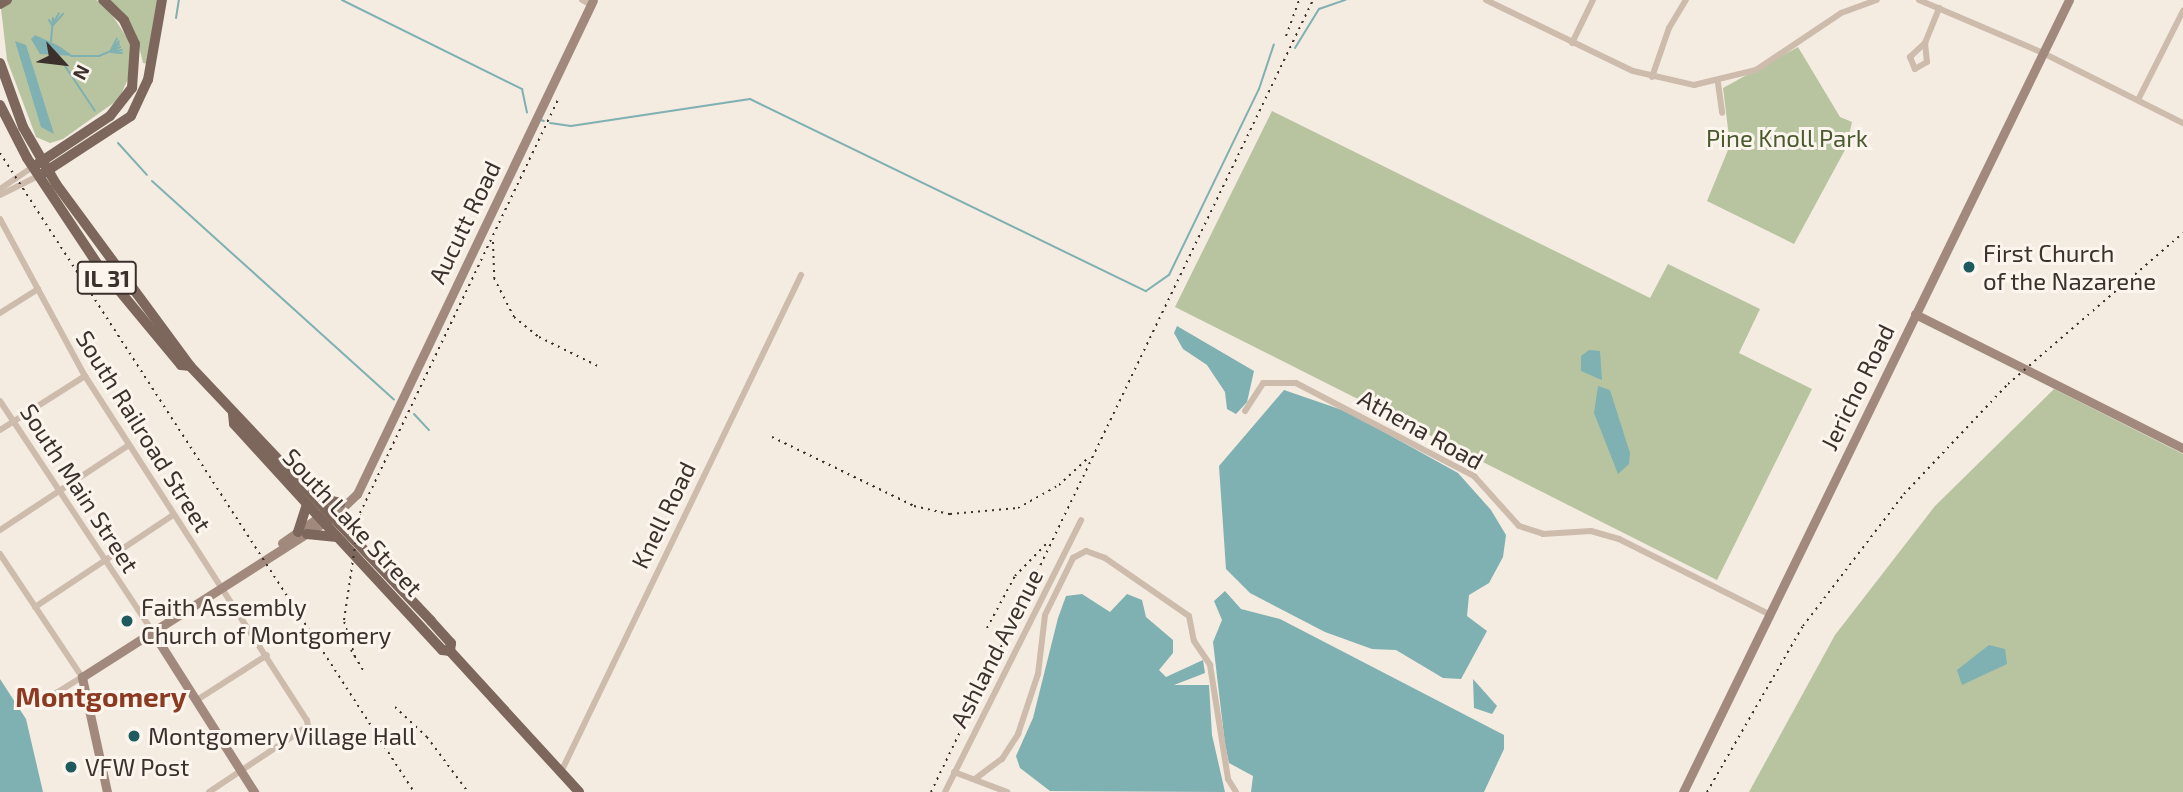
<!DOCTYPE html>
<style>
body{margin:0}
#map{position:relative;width:2183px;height:792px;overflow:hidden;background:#f4ebe1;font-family:"Exo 2",sans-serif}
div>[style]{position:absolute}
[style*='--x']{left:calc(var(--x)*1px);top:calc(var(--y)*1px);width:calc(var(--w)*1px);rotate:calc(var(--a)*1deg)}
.green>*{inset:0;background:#b8c4a0}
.water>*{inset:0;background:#7fb0b2}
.stream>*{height:2px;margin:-1px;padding:0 1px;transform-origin:1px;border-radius:1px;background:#7fb0b2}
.street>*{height:6px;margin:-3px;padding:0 3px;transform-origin:3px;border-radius:3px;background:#cdbbac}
.secondary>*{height:9px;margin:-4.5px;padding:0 4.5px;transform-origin:4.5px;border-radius:4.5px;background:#a18a7d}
.primary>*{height:10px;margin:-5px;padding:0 5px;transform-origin:5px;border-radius:5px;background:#7d675c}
.rail>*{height:2px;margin-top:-1px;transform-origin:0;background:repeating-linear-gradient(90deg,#3b302b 0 2px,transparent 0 7px)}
.dots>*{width:19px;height:19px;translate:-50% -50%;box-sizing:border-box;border:4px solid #fbf5ee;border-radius:50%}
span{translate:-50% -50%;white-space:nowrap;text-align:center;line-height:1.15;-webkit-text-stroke:6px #fbf5ee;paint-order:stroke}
.shield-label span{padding:2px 5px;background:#fbf5ee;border:2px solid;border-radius:5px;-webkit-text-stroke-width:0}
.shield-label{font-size:23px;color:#3b302b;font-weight:700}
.park-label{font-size:24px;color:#4a5a2e}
.street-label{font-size:24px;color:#3b302b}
.poi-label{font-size:24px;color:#3b302b}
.left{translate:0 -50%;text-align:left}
.quarter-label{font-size:28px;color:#8c3b22;font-weight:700}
.north{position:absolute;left:28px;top:28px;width:70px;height:70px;-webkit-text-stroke:5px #fbf5ee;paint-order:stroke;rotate:117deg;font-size:19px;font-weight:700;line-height:28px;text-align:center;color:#3b302b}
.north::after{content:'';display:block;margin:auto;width:24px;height:32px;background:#3b302b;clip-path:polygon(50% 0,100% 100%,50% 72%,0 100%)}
</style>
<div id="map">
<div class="green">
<div style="clip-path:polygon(0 0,96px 0,106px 6px,130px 42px,132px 70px,119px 99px,63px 139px,50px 143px,36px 137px,7px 60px)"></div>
<div style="clip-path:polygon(109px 0,159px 0,148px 64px,143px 63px,137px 38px)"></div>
<div style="clip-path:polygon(1798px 47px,1840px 117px,1852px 122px,1846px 148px,1794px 244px,1707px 201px,1730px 145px,1723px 88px)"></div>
<div style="clip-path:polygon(1272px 111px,1650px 298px,1668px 264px,1760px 309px,1739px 353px,1812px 389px,1717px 580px,1175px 307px)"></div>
<div style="clip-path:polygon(2054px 389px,2183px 454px,2183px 792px,1749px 792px,1835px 635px,1935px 506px)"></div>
</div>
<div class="water">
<div style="clip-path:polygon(35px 35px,59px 46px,73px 56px,40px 54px,31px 39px)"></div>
<div style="clip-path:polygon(15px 41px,26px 45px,54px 134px,41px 127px)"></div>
<div style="clip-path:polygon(1177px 326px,1254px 371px,1247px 402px,1236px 414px,1227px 409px,1225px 392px,1207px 365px,1183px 349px,1174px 333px)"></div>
<div style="clip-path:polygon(1589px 350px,1600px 351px,1602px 380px,1581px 371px,1581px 356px)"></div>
<div style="clip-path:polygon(1598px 386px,1610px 390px,1630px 453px,1629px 464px,1618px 474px,1594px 413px)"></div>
<div style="clip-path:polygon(1284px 390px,1348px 412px,1458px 473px,1491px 510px,1506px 535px,1503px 557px,1489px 583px,1469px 595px,1467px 616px,1487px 631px,1461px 679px,1443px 678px,1396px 650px,1372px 649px,1325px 632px,1250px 593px,1226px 569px,1219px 466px)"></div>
<div style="clip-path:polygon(1225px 591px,1241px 609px,1280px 619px,1504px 735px,1504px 749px,1484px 792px,1251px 792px,1253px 776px,1229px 763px,1225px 744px,1213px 642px,1222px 620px,1214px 601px)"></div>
<div style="clip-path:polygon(1082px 594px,1110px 612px,1127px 594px,1142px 600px,1146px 617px,1173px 640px,1173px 653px,1159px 670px,1166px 677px,1203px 660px,1205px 673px,1174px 685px,1209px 685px,1212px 735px,1225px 792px,1050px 791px,1020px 768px,1016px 756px,1033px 718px,1058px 618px,1066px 596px)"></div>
<div style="clip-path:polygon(1989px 645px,2005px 649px,2007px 664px,1962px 685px,1957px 670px)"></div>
<div style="clip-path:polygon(0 679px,26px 719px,43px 792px,0 792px)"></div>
<div style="clip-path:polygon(1473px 679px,1497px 706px,1492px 714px,1474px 708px)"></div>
</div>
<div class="stream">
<div style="--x:342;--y:0;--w:201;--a:26.3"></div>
<div style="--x:522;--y:89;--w:24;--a:78"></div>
<div style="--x:176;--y:18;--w:18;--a:-81"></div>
<div style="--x:49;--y:20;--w:6;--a:59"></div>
<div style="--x:54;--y:22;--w:10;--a:-61"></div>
<div style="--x:53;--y:25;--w:15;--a:-48"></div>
<div style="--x:51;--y:41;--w:23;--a:-85"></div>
<div style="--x:113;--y:48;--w:9;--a:-49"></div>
<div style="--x:1295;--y:48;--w:46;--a:-58.4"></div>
<div style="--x:1319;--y:9;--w:28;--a:-19"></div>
<div style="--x:114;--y:49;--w:7;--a:-45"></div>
<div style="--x:111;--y:50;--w:13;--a:-63"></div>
<div style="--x:115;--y:51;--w:7;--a:-8"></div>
<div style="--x:111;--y:52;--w:11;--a:5"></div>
<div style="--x:71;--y:56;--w:28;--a:0"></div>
<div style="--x:99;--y:56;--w:23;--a:-23"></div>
<div style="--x:61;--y:60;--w:61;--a:56.3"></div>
<div style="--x:541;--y:120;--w:3;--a:18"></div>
<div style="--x:550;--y:123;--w:21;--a:8"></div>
<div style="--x:571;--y:126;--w:181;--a:-8.6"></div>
<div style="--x:750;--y:99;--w:440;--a:25.9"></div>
<div style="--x:1146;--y:291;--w:28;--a:-35"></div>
<div style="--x:1169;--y:275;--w:207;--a:-64.2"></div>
<div style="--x:1259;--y:89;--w:47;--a:-71.6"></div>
<div style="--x:118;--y:143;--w:43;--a:47.8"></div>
<div style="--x:152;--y:181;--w:326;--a:42.1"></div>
<div style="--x:414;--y:414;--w:22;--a:47"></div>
</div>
<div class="street">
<div style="--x:582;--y:0;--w:10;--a:29"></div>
<div style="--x:1486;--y:0;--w:163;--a:25.8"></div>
<div style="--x:1633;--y:71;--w:63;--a:12.9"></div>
<div style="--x:1694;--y:85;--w:64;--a:-13.6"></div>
<div style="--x:1756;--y:70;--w:102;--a:-33.8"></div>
<div style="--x:1841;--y:13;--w:38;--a:-20"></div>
<div style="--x:1919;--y:0;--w:135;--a:23.1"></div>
<div style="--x:2043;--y:53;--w:157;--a:26.6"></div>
<div style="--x:1572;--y:43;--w:48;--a:-64"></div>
<div style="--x:1925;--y:43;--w:19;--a:84"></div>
<div style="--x:1927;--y:62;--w:14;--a:150"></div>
<div style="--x:1915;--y:69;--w:13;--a:-113"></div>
<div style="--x:1910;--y:57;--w:21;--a:-43"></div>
<div style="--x:1925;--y:43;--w:38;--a:-68"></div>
<div style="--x:1652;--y:77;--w:52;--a:-70.9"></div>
<div style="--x:1669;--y:28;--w:33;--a:-59"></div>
<div style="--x:1718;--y:83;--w:30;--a:82"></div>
<div style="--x:2138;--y:100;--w:100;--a:-63.2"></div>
<div style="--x:0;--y:189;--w:40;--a:-34"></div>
<div style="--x:0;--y:195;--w:42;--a:-26.6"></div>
<div style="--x:0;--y:219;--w:179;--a:61.6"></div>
<div style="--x:85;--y:376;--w:409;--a:57.2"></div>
<div style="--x:307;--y:720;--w:6;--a:81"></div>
<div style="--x:308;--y:726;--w:119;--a:146.3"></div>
<div style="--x:0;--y:313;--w:45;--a:-32.3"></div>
<div style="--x:0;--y:401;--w:276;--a:56.5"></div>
<div style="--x:1245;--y:411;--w:33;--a:-57"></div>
<div style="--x:1263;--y:383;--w:33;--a:0"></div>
<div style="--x:1296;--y:383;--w:201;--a:27.6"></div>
<div style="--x:1474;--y:476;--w:67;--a:48"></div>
<div style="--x:1519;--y:526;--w:25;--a:18"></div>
<div style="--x:1543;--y:534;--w:48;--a:-3.6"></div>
<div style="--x:1591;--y:531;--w:29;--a:16"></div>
<div style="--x:1619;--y:539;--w:168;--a:26.6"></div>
<div style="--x:0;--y:430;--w:101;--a:-32.4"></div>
<div style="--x:0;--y:530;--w:154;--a:-33.4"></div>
<div style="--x:0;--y:554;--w:148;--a:56.3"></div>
<div style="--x:82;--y:677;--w:39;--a:148"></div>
<div style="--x:35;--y:607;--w:166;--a:-33.7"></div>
<div style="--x:197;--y:700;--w:83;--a:-32.7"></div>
<div style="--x:561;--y:772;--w:552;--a:-64.22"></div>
<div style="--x:954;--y:772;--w:57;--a:20.7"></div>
<div style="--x:975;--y:779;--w:34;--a:-37"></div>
<div style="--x:1002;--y:759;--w:30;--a:-57"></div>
<div style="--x:1018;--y:734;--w:63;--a:-71.6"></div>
<div style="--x:1038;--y:674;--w:59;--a:-83.2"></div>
<div style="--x:1045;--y:615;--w:64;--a:-63.8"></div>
<div style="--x:1073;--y:558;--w:15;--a:-28"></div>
<div style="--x:1086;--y:551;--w:20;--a:20"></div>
<div style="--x:1105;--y:558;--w:102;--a:34.6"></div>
<div style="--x:1189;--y:616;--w:25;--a:79"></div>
<div style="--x:1194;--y:641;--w:29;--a:56"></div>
<div style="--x:1210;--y:665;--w:115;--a:81"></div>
<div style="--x:1228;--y:779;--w:15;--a:58"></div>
<div style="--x:945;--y:792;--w:304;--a:-63.4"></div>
</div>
<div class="secondary">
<div style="--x:1915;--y:314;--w:300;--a:26.6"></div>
<div style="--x:282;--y:543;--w:73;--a:-35"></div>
<div style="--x:152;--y:631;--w:191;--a:57.6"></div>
<div style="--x:107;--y:792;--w:118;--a:-102.3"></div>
<div style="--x:82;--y:677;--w:299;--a:-32.6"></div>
<div style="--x:334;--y:516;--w:32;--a:-44"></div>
<div style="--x:357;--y:494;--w:547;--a:-64.46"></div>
<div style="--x:1683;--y:792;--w:881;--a:-64.02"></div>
</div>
<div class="primary">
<div style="--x:0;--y:4;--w:8;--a:-30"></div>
<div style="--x:0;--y:63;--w:68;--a:70.2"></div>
<div style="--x:23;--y:127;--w:66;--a:59.9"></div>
<div style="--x:56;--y:184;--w:226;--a:53.6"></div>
<div style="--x:190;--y:366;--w:351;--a:46.6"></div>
<div style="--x:431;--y:621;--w:30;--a:48"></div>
<div style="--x:451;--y:643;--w:8;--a:97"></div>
<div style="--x:450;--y:651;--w:191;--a:47.5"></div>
<div style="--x:0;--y:105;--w:59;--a:63"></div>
<div style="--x:27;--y:158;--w:128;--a:56.4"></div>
<div style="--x:98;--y:265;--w:130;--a:50.3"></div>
<div style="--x:181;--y:365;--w:9;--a:6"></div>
<div style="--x:36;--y:165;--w:89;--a:-33.5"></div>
<div style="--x:110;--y:116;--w:36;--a:-52"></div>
<div style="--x:132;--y:88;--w:44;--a:-86.1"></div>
<div style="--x:135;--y:44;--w:26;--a:-115"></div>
<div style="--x:124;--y:20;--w:29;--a:-136"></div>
<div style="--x:42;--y:174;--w:106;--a:-33.1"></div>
<div style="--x:131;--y:116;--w:40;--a:-65"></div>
<div style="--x:148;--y:80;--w:81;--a:-80.1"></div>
<div style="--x:233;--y:414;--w:10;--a:84"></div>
<div style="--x:234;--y:424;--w:108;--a:47.6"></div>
<div style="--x:307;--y:504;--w:199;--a:47.2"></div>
<div style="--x:442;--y:650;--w:8;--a:7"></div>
<div style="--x:319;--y:498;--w:22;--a:13"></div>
<div style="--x:298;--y:532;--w:29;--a:-72"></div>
<div style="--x:307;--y:534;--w:30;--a:6"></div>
</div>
<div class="rail">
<div style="--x:1286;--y:36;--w:38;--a:-70"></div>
<div style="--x:0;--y:153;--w:761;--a:57.06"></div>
<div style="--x:493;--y:242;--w:36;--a:88"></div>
<div style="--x:494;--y:278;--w:44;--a:62.9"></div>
<div style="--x:514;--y:317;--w:32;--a:39"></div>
<div style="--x:539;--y:337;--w:68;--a:26.2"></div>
<div style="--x:772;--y:437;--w:158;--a:25.9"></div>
<div style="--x:914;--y:506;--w:37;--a:13"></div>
<div style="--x:950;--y:514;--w:68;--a:-5"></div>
<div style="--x:1018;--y:508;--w:47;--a:-29.3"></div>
<div style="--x:1059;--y:485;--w:40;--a:-43"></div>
<div style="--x:987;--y:628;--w:59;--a:-61.7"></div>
<div style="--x:1015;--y:576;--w:46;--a:-45.9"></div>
<div style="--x:351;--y:650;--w:26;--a:59"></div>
<div style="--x:355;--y:657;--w:39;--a:-107"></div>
<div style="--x:344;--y:620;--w:108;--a:-81.5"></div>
<div style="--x:360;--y:513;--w:460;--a:-64.4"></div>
<div style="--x:395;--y:707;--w:44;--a:43.2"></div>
<div style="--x:427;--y:737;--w:69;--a:53.3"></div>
<div style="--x:931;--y:792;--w:879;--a:-64.25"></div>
<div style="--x:1707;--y:792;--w:192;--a:-60"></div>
<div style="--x:1803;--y:626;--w:166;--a:-52.6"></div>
<div style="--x:1904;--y:494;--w:151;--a:-46.6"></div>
<div style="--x:2008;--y:384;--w:231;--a:-40.8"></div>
</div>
<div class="dots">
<div style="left:1969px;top:267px;background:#1f5a5e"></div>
<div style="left:127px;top:621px;background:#1f5a5e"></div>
<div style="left:134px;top:736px;background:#1f5a5e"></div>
<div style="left:71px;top:767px;background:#1f5a5e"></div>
</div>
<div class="shield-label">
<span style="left:107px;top:278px">IL 31</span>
</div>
<div class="park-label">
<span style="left:1787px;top:138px">Pine Knoll Park</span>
</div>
<div class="street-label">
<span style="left:464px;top:222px;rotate:-64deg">Aucutt Road</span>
<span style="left:1857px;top:387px;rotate:-64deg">Jericho Road</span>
<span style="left:1421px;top:429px;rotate:29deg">Athena Road</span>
<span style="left:144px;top:431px;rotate:58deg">South Railroad Street</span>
<span style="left:80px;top:488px;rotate:57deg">South Main Street</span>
<span style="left:663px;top:515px;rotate:-64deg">Knell Road</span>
<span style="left:353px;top:522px;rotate:47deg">South Lake Street</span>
<span style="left:996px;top:648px;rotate:-63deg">Ashland Avenue</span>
</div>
<div class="poi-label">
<span class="left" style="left:1983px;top:267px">First Church<br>of the Nazarene</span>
<span class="left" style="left:141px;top:621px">Faith Assembly<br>Church of Montgomery</span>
<span class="left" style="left:148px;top:736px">Montgomery Village Hall</span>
<span class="left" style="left:85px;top:767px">VFW Post</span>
</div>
<div class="quarter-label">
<span style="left:101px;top:696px">Montgomery</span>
</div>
<div class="north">N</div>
</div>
